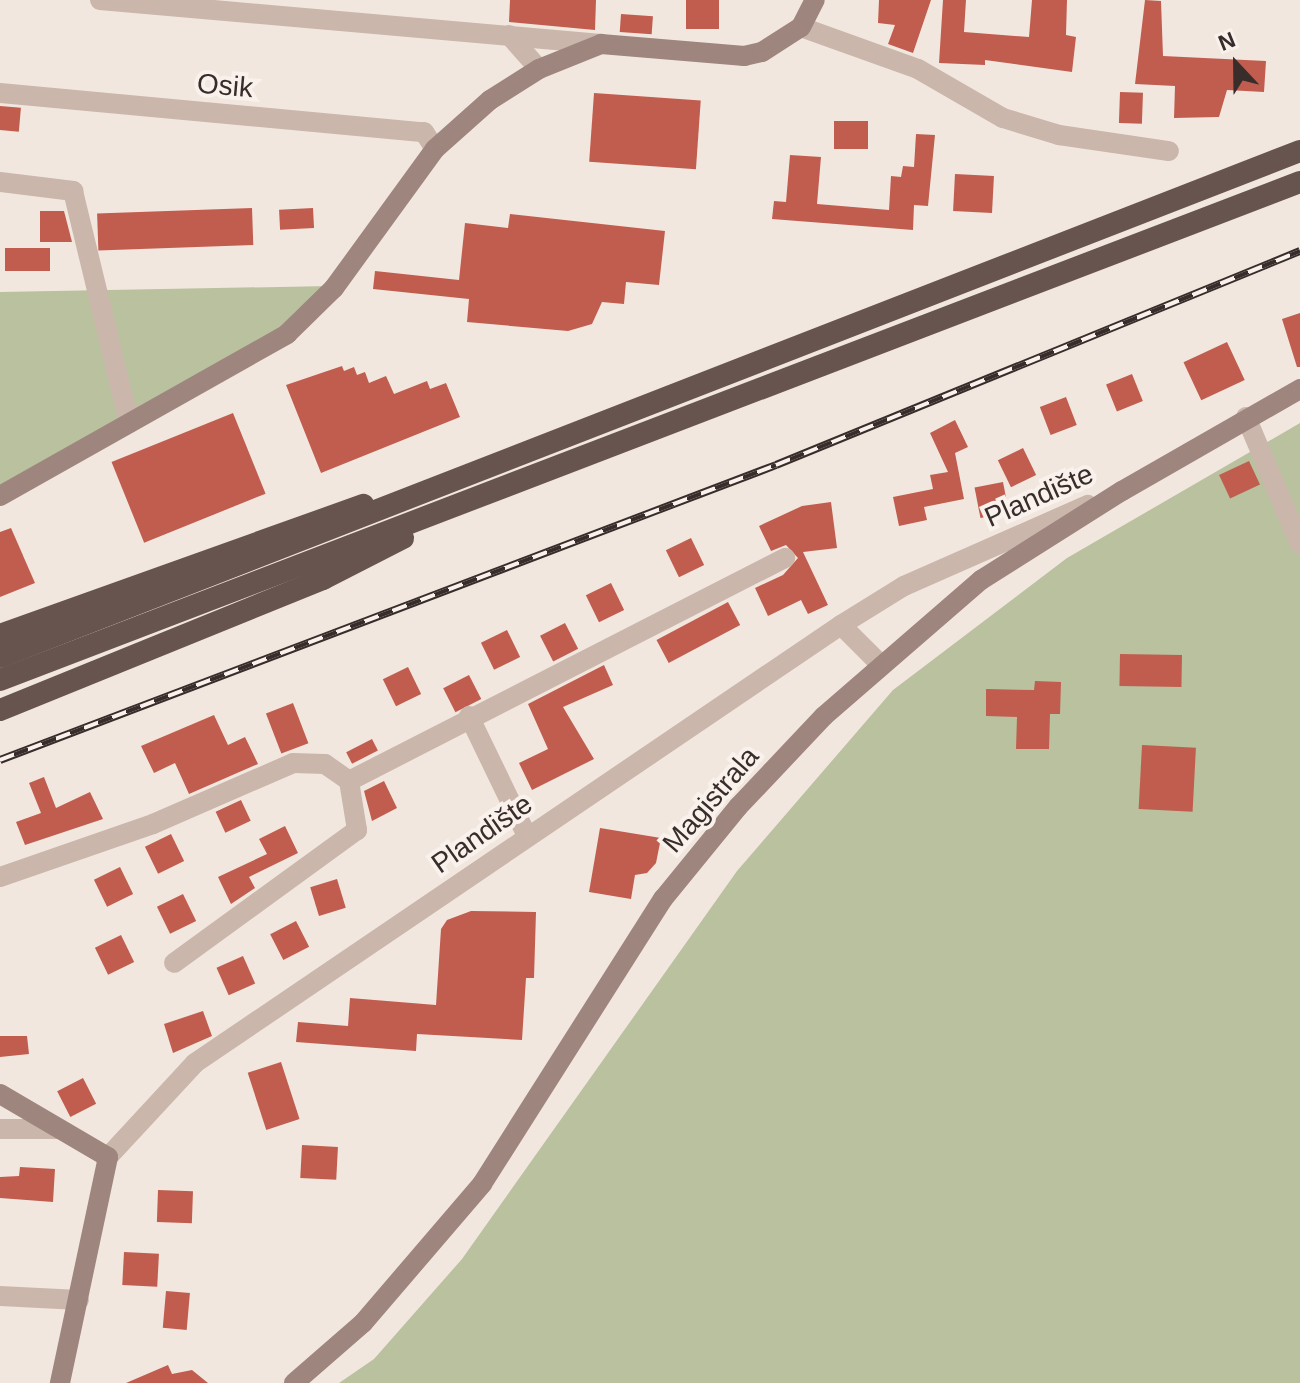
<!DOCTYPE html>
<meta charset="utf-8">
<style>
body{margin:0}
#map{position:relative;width:1300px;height:1383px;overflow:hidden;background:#f2e7df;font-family:Arial,sans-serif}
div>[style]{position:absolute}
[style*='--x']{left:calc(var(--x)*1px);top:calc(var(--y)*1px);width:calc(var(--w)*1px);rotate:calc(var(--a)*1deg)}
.green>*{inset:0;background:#b9c19f}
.building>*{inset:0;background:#c15d4e;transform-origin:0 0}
.minor>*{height:20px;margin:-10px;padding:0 10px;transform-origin:10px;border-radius:10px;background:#cab6ab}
.secondary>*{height:20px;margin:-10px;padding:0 10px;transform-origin:10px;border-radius:10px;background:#9e857d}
.trunk>*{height:22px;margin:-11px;padding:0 11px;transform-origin:11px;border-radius:11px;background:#68544f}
.rail>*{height:8px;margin-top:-4px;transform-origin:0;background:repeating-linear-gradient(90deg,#f9f1ec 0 15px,#382d2a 0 30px);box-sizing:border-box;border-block:2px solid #382d2a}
span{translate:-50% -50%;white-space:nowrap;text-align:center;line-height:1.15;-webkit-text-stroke:8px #f9f1ec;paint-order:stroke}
.street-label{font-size:28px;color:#382d2a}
.north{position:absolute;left:1196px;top:24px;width:80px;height:80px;-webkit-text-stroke:6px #f9f1ec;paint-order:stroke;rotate:338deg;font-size:22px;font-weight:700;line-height:32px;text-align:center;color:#382d2a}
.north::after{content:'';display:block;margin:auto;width:28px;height:36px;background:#382d2a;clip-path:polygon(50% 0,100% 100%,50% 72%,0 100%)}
</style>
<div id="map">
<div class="green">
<div style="clip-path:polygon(331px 286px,311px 311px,0 496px,0 292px)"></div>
<div style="clip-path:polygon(1300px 423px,1300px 1383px,339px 1383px,374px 1359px,462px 1259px,737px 871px,893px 690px,1067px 558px)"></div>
</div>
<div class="building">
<div style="clip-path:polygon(510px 0,596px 0,595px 30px,509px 22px)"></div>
<div style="left:686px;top:0;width:33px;height:29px"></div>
<div style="clip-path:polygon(879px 0,931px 0,913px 53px,888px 44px,895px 25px,878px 23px)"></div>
<div style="clip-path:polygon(943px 0,966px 0,964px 32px,1029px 37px,1032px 0,1067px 0,1066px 35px,1076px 37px,1072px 72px,985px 60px,985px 65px,939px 63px)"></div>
<div style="clip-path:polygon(1145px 0,1161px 1px,1163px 56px,1266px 61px,1264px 92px,1227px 90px,1219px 117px,1174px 118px,1175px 86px,1135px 84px)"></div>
<div style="left:621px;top:14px;width:32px;height:18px;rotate:4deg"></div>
<div style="left:1120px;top:92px;width:23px;height:31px;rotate:2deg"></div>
<div style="left:594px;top:93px;width:107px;height:69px;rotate:4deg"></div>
<div style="left:0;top:106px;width:21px;height:24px;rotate:5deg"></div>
<div style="left:834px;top:121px;width:34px;height:28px"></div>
<div style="clip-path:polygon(916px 134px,935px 135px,928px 206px,914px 205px,913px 230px,772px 219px,774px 201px,786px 202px,790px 155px,821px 157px,817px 204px,889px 210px,891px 176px,901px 177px,903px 166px,914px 167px)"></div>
<div style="left:955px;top:174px;width:39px;height:37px;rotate:3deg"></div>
<div style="left:252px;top:208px;width:37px;height:155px;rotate:88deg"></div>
<div style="left:313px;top:208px;width:20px;height:34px;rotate:87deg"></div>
<div style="clip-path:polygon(40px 211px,64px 211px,72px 242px,40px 242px)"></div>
<div style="clip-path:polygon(510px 214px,665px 231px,659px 285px,626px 282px,624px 304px,602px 302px,592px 324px,568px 331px,467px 322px,469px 299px,373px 289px,375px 271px,459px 280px,465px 223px,508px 228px)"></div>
<div style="left:5px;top:248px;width:45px;height:23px"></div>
<div style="clip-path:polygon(1300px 313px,1300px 367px,1297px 367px,1282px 319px)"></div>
<div style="left:1227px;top:342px;width:42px;height:48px;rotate:65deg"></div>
<div style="clip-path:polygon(342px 366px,344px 371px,354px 367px,357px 375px,365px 372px,369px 383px,386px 376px,394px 394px,427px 381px,430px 389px,446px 383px,460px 417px,321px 473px,286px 385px)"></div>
<div style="left:1132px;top:374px;width:29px;height:28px;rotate:68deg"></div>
<div style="left:1066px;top:397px;width:30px;height:28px;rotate:69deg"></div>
<div style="left:233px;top:413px;width:87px;height:131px;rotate:68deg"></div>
<div style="clip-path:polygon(955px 420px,968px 447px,955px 453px,964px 499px,924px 507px,927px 520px,899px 526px,893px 497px,933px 489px,930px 475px,948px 472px,930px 433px)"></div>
<div style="left:1023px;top:448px;width:30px;height:28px;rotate:64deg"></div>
<div style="left:1249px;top:461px;width:26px;height:33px;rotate:65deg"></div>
<div style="left:1003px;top:482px;width:31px;height:29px;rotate:79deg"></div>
<div style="clip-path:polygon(831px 502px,837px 548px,803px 552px,828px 605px,808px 614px,801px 600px,768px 616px,755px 588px,783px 575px,798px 558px,786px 545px,771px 551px,759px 526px,802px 506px)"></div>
<div style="clip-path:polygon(11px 528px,35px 583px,0 597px,0 532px)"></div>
<div style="left:691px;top:538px;width:30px;height:28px;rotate:64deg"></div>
<div style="left:611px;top:583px;width:30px;height:28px;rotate:64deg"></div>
<div style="left:728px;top:602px;width:26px;height:81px;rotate:62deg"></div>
<div style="left:565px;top:623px;width:29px;height:28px;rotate:63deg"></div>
<div style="left:507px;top:630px;width:30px;height:29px;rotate:64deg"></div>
<div style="left:1120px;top:654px;width:62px;height:32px;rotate:1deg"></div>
<div style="clip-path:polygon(604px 665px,613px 685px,563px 707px,594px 759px,532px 790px,519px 763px,548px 749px,528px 704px)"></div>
<div style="left:408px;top:667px;width:30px;height:28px;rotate:64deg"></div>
<div style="left:469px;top:675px;width:27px;height:29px;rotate:63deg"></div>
<div style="clip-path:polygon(1035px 681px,1061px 682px,1060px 714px,1050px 714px,1049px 749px,1016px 749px,1017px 717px,986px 716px,986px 689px,1034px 690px)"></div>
<div style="left:293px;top:703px;width:43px;height:29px;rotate:69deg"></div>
<div style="clip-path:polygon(214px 715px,228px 745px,245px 737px,258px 764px,189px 794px,175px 763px,154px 773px,141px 746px)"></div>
<div style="left:372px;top:739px;width:13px;height:29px;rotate:63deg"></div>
<div style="left:1142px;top:745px;width:54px;height:64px;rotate:3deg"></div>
<div style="clip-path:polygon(44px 777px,56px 808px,90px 792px,103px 819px,25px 845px,16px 822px,41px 813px,29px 783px)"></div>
<div style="clip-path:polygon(384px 781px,397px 808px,372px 821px,364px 791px)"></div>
<div style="left:241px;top:800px;width:23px;height:28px;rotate:65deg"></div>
<div style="clip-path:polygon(285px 826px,298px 853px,249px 877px,255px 888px,231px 904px,218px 877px,267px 854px,259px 839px)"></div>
<div style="clip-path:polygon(600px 828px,661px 838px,656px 863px,647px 873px,635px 875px,631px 899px,589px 892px)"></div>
<div style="left:171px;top:834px;width:30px;height:29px;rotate:64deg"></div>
<div style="left:120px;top:867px;width:30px;height:29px;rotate:64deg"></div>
<div style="left:337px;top:879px;width:30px;height:28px;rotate:73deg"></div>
<div style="left:183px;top:894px;width:30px;height:29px;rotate:64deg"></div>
<div style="clip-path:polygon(471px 911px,536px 912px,534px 978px,526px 978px,522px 1040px,417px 1034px,416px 1051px,296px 1042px,298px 1022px,348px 1026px,350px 998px,436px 1005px,441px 929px,447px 920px)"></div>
<div style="left:296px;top:921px;width:29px;height:29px;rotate:63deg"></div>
<div style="left:121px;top:935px;width:30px;height:29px;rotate:64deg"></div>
<div style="left:243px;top:956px;width:30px;height:29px;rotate:66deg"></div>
<div style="clip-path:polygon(203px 1011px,212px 1036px,173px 1053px,164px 1024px)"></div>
<div style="clip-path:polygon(0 1036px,27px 1036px,29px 1054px,0 1057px)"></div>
<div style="left:281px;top:1062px;width:60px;height:35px;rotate:72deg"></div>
<div style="left:83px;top:1078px;width:29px;height:29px;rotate:63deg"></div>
<div style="left:302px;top:1145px;width:36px;height:33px;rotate:3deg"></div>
<div style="clip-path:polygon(20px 1167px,55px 1169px,53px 1202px,0 1198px,0 1177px,19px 1176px)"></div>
<div style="left:158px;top:1190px;width:35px;height:32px;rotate:2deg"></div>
<div style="left:124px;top:1252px;width:35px;height:33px;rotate:3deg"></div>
<div style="left:166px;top:1291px;width:24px;height:37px;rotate:5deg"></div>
<div style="clip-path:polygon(168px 1365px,172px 1374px,192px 1370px,208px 1383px,126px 1383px)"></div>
</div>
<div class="minor">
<div style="--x:100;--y:0;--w:503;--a:5.02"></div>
<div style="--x:801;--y:27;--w:124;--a:19.7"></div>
<div style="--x:918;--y:69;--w:98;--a:30"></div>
<div style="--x:1003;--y:118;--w:59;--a:16.9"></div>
<div style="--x:1059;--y:135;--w:111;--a:8.3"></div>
<div style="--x:509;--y:35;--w:45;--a:48.6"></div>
<div style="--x:0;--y:93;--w:426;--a:5.3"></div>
<div style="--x:424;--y:132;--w:20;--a:57"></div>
<div style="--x:0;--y:182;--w:74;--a:7"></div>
<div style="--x:73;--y:191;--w:239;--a:76.4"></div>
<div style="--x:1246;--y:417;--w:138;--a:67"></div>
<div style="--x:841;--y:625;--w:55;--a:45"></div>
<div style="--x:469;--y:716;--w:133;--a:64.2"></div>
<div style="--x:349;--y:781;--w:490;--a:-27.1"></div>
<div style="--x:0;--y:877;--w:162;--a:-19.1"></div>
<div style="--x:153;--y:824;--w:153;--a:-23.5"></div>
<div style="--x:293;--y:763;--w:32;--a:2"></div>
<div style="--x:325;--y:764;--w:29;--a:35"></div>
<div style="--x:349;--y:781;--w:50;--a:80.7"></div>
<div style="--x:357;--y:830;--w:226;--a:144"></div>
<div style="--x:0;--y:1129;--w:59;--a:0"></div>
<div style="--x:108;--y:1157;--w:128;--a:-47.2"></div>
<div style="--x:195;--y:1063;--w:780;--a:-34.14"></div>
<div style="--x:841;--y:625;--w:74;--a:-31.8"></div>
<div style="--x:904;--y:586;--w:201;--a:-23.8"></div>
<div style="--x:0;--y:1296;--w:79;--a:2.9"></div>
</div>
<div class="secondary">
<div style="--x:0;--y:496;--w:330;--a:-29.4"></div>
<div style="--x:287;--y:334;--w:66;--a:-44.4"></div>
<div style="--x:334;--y:288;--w:172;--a:-54"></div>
<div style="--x:435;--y:149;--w:74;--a:-41.7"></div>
<div style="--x:490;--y:100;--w:58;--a:-32.3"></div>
<div style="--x:539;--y:69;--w:67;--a:-22"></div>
<div style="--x:601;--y:44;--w:144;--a:4.8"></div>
<div style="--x:744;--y:56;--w:18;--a:-13"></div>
<div style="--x:762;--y:52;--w:46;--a:-32.7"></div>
<div style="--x:801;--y:27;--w:30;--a:-63"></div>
<div style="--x:0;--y:1094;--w:125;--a:30.3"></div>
<div style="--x:108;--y:1157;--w:231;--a:102"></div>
<div style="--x:294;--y:1383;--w:91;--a:-41"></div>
<div style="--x:363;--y:1323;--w:183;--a:-49.4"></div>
<div style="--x:482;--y:1184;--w:338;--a:-57.6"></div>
<div style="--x:663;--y:899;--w:119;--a:-50.8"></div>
<div style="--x:738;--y:807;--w:125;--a:-46.6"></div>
<div style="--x:824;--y:716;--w:208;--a:-40.9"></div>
<div style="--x:981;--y:580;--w:167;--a:-32.3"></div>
<div style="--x:1122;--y:491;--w:205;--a:-29.8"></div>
</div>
<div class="trunk">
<div style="--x:0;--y:635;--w:386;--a:-19.7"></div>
<div style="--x:0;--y:657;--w:1395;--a:-21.27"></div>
<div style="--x:0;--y:680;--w:1392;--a:-20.96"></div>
<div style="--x:0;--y:710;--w:349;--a:-22.1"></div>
<div style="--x:323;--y:579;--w:90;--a:-27.1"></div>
</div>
<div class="rail">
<div style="--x:0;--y:760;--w:830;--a:-20.81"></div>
<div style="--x:776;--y:465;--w:566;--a:-22.21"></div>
</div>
<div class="street-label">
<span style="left:225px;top:86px;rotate:5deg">Osik</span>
<span style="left:1039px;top:496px;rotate:-24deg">Plandište</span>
<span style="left:711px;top:800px;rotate:-49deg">Magistrala</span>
<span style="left:482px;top:834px;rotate:-35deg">Plandište</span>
</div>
<div class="north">N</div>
</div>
